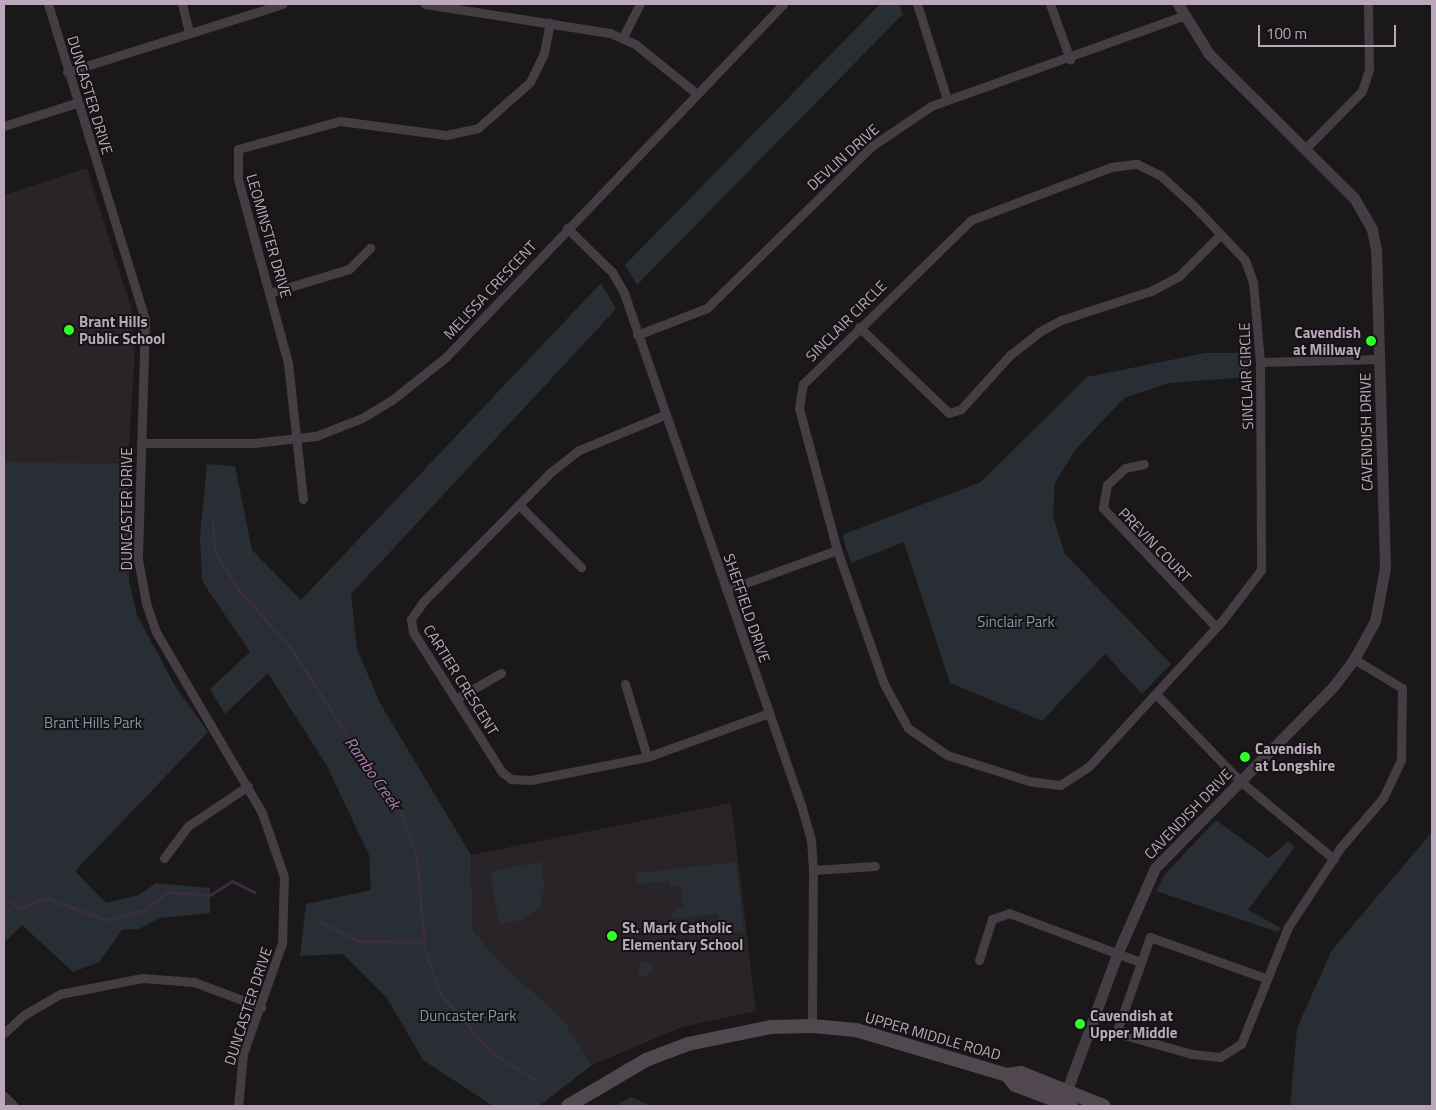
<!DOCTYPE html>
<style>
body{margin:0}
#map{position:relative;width:1436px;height:1110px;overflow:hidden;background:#1b181a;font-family:"Titillium Web",sans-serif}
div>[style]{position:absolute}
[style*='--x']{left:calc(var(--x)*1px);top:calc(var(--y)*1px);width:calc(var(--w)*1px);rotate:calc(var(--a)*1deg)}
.built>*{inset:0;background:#282427}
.green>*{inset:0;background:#282e33}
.round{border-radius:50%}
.stream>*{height:2.5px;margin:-1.25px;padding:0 1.25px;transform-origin:1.25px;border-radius:1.25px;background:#3b2d40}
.minor>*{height:9px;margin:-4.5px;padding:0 4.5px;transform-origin:4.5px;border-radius:4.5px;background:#453d44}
.tertiary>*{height:11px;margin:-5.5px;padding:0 5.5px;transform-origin:5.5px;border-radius:5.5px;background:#453d44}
.secondary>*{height:14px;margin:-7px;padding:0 7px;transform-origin:7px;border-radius:7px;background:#50474f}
.dots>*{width:14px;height:14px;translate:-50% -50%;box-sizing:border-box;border:2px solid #161315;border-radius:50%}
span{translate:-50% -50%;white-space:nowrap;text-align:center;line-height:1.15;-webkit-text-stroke:4px #161315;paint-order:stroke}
.street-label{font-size:15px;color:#bba9bb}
.poi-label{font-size:15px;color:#bba9bb;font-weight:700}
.left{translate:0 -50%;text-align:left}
.right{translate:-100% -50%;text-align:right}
.park-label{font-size:15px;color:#7f98a8}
.water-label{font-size:16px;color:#ac7eb9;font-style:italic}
.frame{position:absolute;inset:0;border:5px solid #bba9bb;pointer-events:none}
.scale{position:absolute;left:1258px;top:25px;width:138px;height:22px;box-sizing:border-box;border:2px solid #bba9bb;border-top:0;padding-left:6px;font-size:15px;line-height:18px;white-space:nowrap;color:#bba9bb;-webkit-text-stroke:4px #161315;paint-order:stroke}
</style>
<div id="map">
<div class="built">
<div style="clip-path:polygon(87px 168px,131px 308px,135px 351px,128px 463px,4px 462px,4px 195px)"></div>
<div style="clip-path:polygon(731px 803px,756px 1011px,682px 1027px,592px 1065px,563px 1019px,504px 966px,473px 931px,471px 855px)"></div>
</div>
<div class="green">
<div style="clip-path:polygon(880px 4px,899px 4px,903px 14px,637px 285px,625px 265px)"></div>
<div style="clip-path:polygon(601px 283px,616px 309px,351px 594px,357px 649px,380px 703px,471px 855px,473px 931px,504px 966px,563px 1019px,592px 1065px,539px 1106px,493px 1106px,423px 1060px,387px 998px,343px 954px,300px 956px,306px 904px,371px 890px,369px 855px,327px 766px,268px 673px,225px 714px,210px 689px,250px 652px,202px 581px,200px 536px,207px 464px,235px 466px,252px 550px,301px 600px)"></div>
<div style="clip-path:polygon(1205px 353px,1248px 353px,1248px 377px,1169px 383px,1124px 398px,1075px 450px,1055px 483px,1053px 516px,1065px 554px,1171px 664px,1142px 694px,1105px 654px,1042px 721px,950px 683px,904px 542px,851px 563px,842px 535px,981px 482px,1087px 377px)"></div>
<div style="clip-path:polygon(4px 462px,128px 463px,129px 580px,137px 615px,175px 686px,208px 732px,75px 871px,106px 903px,139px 895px,156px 883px,210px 888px,210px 913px,160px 918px,139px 929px,122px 930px,99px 962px,73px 972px,22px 925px,4px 943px)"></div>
<div style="clip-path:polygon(1216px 820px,1268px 858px,1289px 841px,1295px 847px,1248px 910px,1281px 928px,1278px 932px,1156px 891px,1165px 874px)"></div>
<div style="clip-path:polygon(1432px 832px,1432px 1106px,1290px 1106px,1297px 1028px,1332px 950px)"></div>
<div style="clip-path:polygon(541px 862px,545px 885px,540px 907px,522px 920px,500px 924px,490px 877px,495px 870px)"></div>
<div style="clip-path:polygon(736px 862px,744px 931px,721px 934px,718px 914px,672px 919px,672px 912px,683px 906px,680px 885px,670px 886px,669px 881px,637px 884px,636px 873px)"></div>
<div class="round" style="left:638px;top:962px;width:14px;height:14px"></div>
<div style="clip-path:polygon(631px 1097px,651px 1106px,615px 1106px)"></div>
</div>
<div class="stream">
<div style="--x:213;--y:522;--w:30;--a:86"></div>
<div style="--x:215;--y:552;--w:45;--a:57.7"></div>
<div style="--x:239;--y:590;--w:78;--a:48.1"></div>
<div style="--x:291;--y:648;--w:114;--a:57.1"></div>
<div style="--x:353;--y:744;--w:77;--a:53.4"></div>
<div style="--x:399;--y:806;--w:54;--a:70.6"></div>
<div style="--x:417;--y:857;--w:92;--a:85"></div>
<div style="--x:425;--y:949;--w:46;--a:71.2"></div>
<div style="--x:440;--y:993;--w:79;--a:49.1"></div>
<div style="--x:492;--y:1053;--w:49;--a:31.8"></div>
<div style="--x:8;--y:900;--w:14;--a:34"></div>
<div style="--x:20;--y:908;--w:28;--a:-21"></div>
<div style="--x:46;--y:898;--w:65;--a:19.8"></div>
<div style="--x:107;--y:920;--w:41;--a:-15.4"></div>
<div style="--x:147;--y:909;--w:26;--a:-40"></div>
<div style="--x:167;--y:892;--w:43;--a:4"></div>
<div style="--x:210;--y:895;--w:26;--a:-32"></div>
<div style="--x:232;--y:881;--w:25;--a:26"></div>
<div style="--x:318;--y:921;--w:46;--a:26"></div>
<div style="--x:359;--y:941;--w:65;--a:0.9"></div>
</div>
<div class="minor">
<div style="--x:48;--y:4;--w:330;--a:72.9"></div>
<div style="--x:145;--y:319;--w:240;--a:91.7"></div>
<div style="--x:138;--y:559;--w:45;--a:79.7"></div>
<div style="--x:146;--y:603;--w:31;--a:71"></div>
<div style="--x:156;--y:632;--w:210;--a:59.6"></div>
<div style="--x:262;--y:813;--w:68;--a:71"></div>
<div style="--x:284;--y:877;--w:66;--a:91.7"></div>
<div style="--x:282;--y:943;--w:118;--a:109.4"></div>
<div style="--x:243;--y:1054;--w:52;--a:95.5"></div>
<div style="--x:182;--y:4;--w:29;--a:76"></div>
<div style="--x:425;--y:4;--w:187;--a:8.9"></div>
<div style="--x:610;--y:33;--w:27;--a:24"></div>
<div style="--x:635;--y:44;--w:78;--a:38.8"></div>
<div style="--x:917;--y:4;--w:100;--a:72.5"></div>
<div style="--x:1050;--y:4;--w:59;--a:70"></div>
<div style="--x:623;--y:37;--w:37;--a:-63"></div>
<div style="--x:67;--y:72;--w:226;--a:-17.5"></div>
<div style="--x:4;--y:126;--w:76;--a:-17.7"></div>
<div style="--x:1305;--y:149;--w:81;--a:-45.5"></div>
<div style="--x:1362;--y:91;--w:22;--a:-72"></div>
<div style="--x:1369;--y:70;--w:66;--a:-90.9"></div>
<div style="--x:1137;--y:164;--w:25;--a:26"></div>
<div style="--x:1160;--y:175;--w:45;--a:42.3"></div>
<div style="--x:1193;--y:205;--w:76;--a:46.6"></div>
<div style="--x:1245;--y:260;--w:23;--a:70"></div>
<div style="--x:1253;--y:282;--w:80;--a:85"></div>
<div style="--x:1260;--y:362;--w:208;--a:89.7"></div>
<div style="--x:1261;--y:570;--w:64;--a:127.4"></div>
<div style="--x:1222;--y:621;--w:198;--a:132.5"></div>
<div style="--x:1088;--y:767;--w:33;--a:147"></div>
<div style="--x:1060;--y:785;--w:31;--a:-173"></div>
<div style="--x:1029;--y:781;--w:86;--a:-162.4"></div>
<div style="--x:947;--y:755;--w:47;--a:-145.3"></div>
<div style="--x:908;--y:728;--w:50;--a:-118.6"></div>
<div style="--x:884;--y:684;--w:142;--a:-109.3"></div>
<div style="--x:837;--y:550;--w:147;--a:-105"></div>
<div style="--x:799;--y:408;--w:24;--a:-81"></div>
<div style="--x:803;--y:384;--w:235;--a:-44.3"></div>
<div style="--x:971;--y:220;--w:150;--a:-20.7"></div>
<div style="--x:1111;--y:167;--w:26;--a:-7"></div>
<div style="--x:567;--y:228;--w:63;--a:44.4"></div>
<div style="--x:612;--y:272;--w:24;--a:60"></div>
<div style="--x:624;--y:293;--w:542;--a:70.93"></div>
<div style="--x:801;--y:805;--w:36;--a:74"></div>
<div style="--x:811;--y:840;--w:30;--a:86"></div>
<div style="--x:813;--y:870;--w:156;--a:90.4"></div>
<div style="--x:273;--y:292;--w:79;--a:-16.8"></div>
<div style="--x:349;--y:269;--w:30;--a:-45"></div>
<div style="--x:859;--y:327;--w:124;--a:43.7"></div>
<div style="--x:949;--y:413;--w:13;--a:-18"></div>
<div style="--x:961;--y:409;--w:73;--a:-47.8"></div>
<div style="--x:1010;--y:355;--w:37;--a:-38"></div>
<div style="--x:1039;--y:332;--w:25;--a:-29"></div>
<div style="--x:1061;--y:320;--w:95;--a:-17.9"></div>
<div style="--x:1151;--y:291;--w:32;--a:-28"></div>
<div style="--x:1179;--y:276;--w:59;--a:-45"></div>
<div style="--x:637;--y:335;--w:75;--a:-21.1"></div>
<div style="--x:707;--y:308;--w:231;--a:-44.5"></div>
<div style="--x:872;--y:146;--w:71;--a:-34.1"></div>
<div style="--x:931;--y:106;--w:268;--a:-19.7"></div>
<div style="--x:1260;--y:362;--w:120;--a:-1.4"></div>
<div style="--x:664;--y:415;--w:92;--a:157.6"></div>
<div style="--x:579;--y:450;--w:34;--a:142"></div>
<div style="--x:552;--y:471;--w:184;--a:134.6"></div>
<div style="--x:423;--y:602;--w:21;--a:125"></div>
<div style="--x:411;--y:619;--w:13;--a:81"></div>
<div style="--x:413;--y:632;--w:166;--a:57.6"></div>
<div style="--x:502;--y:772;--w:11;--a:38"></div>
<div style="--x:511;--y:779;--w:20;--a:3"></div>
<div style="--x:531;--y:780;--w:118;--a:-11.2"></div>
<div style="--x:647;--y:757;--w:130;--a:-19.8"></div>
<div style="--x:141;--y:443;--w:113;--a:0"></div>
<div style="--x:254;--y:443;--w:62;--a:-6.4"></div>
<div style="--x:316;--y:436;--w:49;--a:-21.4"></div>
<div style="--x:362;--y:418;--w:35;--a:-31"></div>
<div style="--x:392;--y:400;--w:69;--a:-38.5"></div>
<div style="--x:446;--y:357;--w:488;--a:-46.3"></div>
<div style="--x:1144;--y:464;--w:19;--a:168"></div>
<div style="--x:1125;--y:468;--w:25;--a:137"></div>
<div style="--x:1107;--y:485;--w:23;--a:100"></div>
<div style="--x:1103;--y:508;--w:164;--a:46.5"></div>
<div style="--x:303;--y:499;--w:137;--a:-96.3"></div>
<div style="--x:288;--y:363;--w:191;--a:-105.2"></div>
<div style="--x:238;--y:179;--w:30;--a:-90"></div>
<div style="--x:238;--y:149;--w:106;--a:-15.4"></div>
<div style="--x:340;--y:121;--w:107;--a:7.5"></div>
<div style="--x:446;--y:135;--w:33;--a:-12"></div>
<div style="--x:478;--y:128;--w:69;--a:-41.5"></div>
<div style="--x:530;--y:82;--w:32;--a:-64"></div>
<div style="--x:544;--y:53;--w:31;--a:-79"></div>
<div style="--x:519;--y:505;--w:88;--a:45"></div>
<div style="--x:726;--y:590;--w:118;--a:-19.8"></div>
<div style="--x:625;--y:684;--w:76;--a:73.2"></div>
<div style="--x:1156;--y:694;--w:121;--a:46"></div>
<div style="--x:1240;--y:781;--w:122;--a:39.7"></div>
<div style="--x:456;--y:699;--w:52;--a:-30"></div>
<div style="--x:164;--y:858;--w:40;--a:-53"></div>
<div style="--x:188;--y:826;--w:72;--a:-33.7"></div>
<div style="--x:813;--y:870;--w:62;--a:-3.7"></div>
<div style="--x:979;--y:960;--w:43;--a:-72.4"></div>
<div style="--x:992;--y:919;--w:18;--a:-19"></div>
<div style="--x:1009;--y:913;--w:140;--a:20.5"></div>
<div style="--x:1265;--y:978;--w:122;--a:-160.4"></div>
<div style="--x:1150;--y:937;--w:96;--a:109.4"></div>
<div style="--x:1118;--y:1028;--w:9;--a:49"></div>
<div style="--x:1124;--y:1035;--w:71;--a:15.6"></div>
<div style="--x:1192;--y:1054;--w:28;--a:6"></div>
<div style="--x:1220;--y:1057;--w:25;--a:-32"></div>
<div style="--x:1241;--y:1044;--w:126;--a:-68.1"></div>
<div style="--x:1288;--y:927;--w:95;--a:-56.6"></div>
<div style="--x:1340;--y:848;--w:66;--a:-49.3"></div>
<div style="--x:1383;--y:798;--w:42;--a:-64.7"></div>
<div style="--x:1401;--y:760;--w:72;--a:-89.2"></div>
<div style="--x:1402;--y:688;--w:56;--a:-148.9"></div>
<div style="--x:4;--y:1033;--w:27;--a:-42"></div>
<div style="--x:24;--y:1015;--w:42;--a:-30.3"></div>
<div style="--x:60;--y:994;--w:84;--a:-11"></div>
<div style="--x:142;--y:978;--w:52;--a:4.4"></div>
<div style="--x:194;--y:982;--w:72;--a:20.5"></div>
<div style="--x:4;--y:1096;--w:14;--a:45"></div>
</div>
<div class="tertiary">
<div style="--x:1064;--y:1098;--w:156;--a:-69.7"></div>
<div style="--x:1118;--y:952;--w:92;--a:-66.2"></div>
<div style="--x:1155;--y:868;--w:254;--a:-45.5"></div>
<div style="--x:1333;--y:687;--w:35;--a:-53"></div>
<div style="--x:1354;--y:659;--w:43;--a:-61.1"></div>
<div style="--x:1375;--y:621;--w:54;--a:-79.3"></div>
<div style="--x:1385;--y:568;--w:318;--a:-91.6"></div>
<div style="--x:1376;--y:250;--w:21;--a:-101"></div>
<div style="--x:1372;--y:229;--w:36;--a:-120"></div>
<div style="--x:1354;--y:198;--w:204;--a:-135.2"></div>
<div style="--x:1209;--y:54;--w:59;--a:-121.8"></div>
</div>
<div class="secondary">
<div style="--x:1007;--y:1075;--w:13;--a:51"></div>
<div style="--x:1015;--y:1085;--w:60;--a:20.6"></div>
<div style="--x:568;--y:1106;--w:91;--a:-30.5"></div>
<div style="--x:646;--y:1060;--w:45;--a:-20.9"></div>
<div style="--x:688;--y:1044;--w:85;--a:-11.6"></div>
<div style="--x:771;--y:1027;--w:41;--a:-1.4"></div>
<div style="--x:812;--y:1026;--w:44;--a:5.2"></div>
<div style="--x:856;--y:1030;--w:158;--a:16.6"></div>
<div style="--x:1007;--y:1075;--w:14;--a:-8"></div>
<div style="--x:1021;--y:1073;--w:89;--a:21.7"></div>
</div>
<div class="dots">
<div style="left:69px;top:330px;background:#31ff2c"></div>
<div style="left:1371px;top:341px;background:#31ff2c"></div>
<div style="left:1245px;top:757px;background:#31ff2c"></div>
<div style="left:612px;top:936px;background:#31ff2c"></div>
<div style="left:1080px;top:1024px;background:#31ff2c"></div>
</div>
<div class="street-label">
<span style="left:90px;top:95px;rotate:73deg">DUNCASTER DRIVE</span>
<span style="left:843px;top:157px;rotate:-42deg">DEVLIN DRIVE</span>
<span style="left:269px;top:236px;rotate:74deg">LEOMINSTER DRIVE</span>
<span style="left:490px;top:290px;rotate:-47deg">MELISSA CRESCENT</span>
<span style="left:846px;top:321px;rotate:-45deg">SINCLAIR CIRCLE</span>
<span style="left:1246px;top:376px;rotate:-92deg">SINCLAIR CIRCLE</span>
<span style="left:1366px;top:432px;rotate:-91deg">CAVENDISH DRIVE</span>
<span style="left:127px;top:509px;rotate:-90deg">DUNCASTER DRIVE</span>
<span style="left:1155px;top:545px;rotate:46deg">PREVIN COURT</span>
<span style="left:747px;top:608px;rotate:71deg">SHEFFIELD DRIVE</span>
<span style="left:461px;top:680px;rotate:58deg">CARTIER CRESCENT</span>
<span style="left:1188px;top:814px;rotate:-46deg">CAVENDISH DRIVE</span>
<span style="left:248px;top:1006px;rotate:-72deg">DUNCASTER DRIVE</span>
<span style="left:933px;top:1036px;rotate:16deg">UPPER MIDDLE ROAD</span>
</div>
<div class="poi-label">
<span class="left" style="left:79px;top:330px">Brant Hills<br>Public School</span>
<span class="right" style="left:1361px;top:341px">Cavendish<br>at Millway</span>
<span class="left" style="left:1255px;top:757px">Cavendish<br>at Longshire</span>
<span class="left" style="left:622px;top:936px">St. Mark Catholic<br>Elementary School</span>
<span class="left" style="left:1090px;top:1024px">Cavendish at<br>Upper Middle</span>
</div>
<div class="park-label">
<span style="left:1016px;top:622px">Sinclair Park</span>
<span style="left:93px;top:723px">Brant Hills Park</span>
<span style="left:468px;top:1016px">Duncaster Park</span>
</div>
<div class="water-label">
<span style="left:373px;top:773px;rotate:55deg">Rambo Creek</span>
</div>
<div class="frame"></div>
<div class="scale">100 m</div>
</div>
